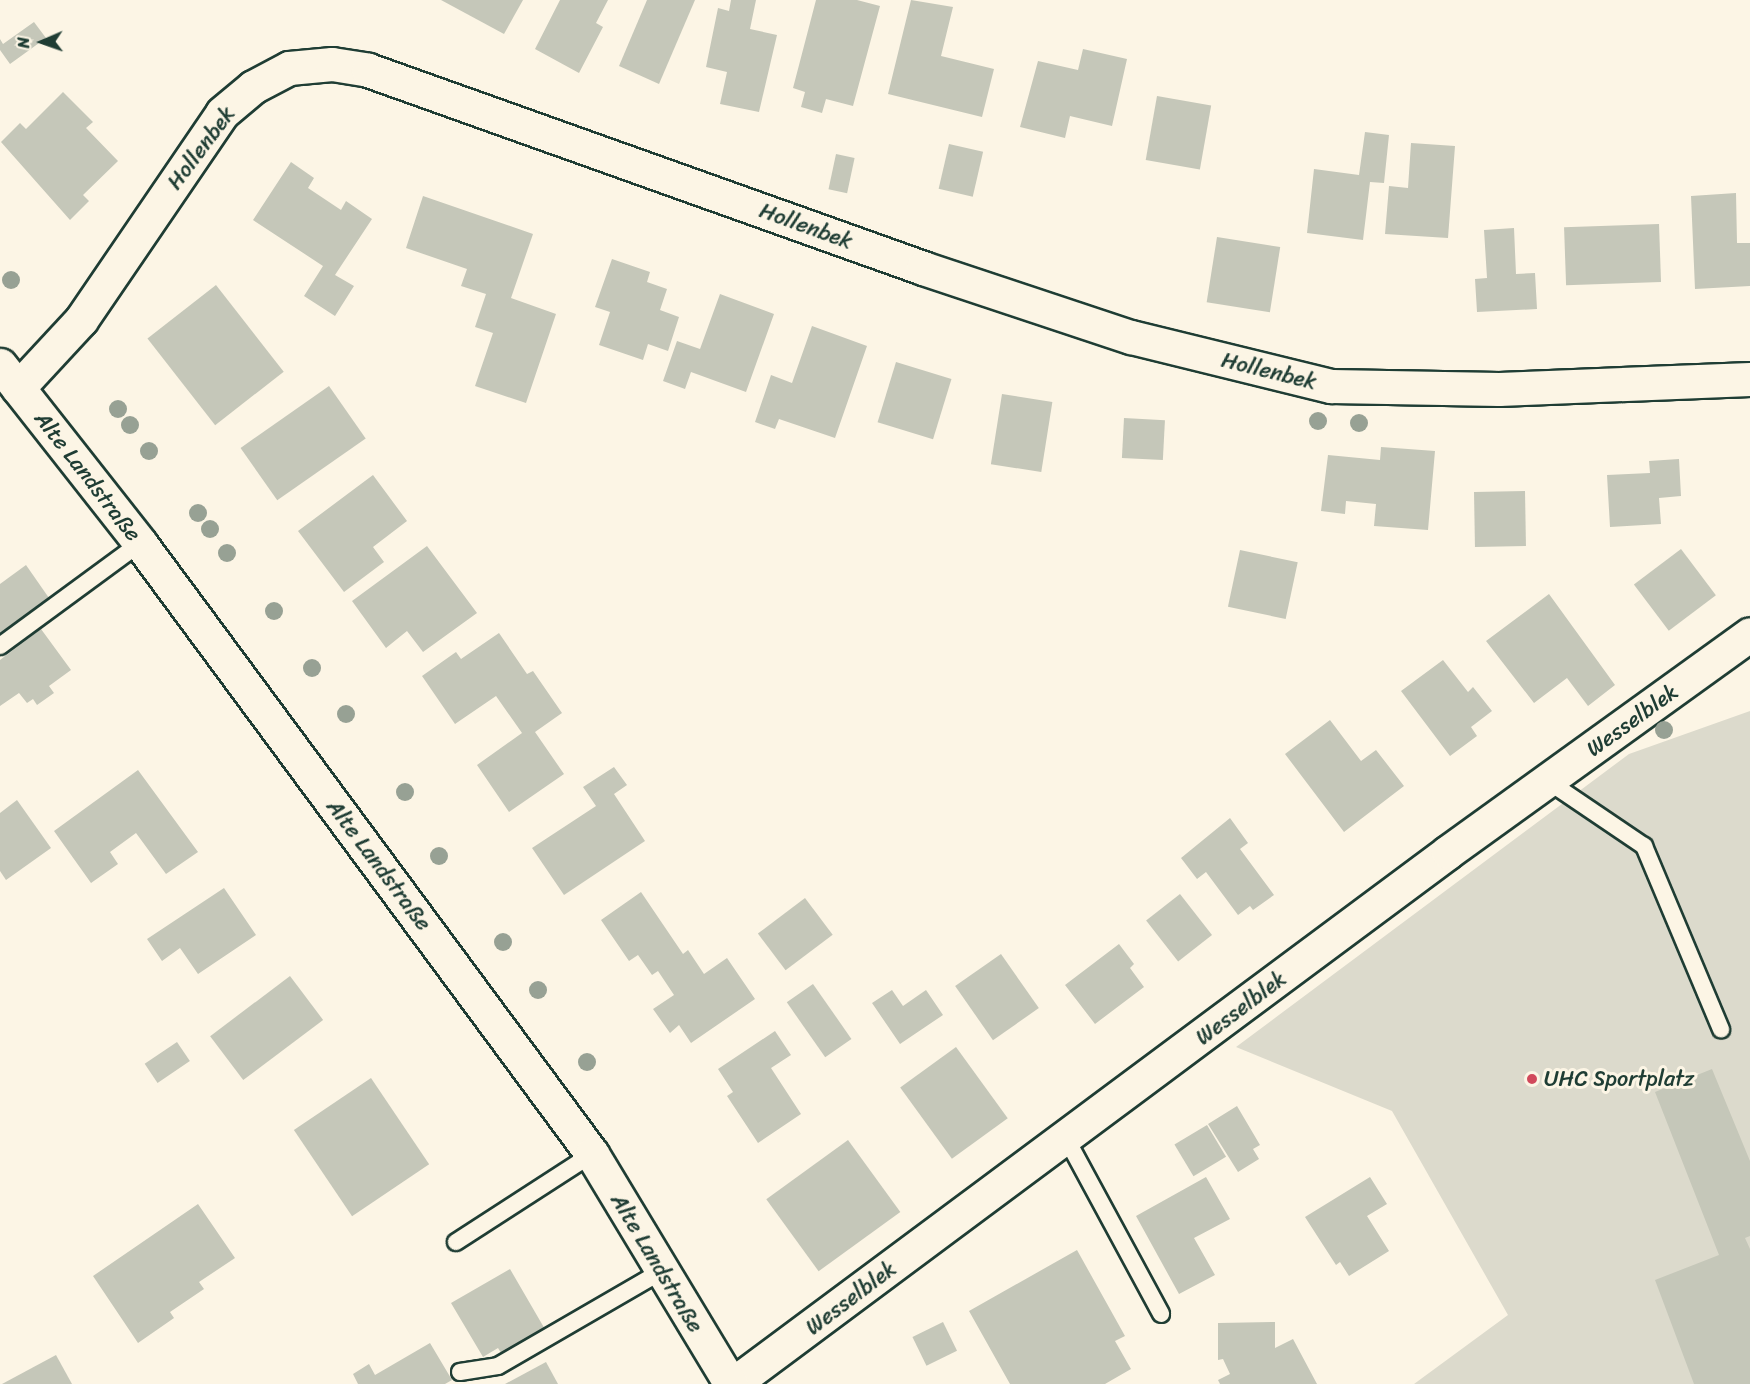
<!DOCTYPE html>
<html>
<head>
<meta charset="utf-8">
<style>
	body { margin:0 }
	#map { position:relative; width:1750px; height:1384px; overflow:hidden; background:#fcf5e5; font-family:Sriracha,sans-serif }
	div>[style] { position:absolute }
	.green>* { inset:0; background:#dcdacc }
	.building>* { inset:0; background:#c5c7b9; transform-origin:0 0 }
	.roads { filter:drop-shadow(2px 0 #1f3d34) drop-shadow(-2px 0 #1f3d34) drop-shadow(0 2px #1f3d34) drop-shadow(0 -2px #1f3d34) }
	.service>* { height:16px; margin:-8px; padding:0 8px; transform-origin:8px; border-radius:8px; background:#fcf5e5 }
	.minor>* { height:33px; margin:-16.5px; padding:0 16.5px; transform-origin:16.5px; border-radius:16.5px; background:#fcf5e5 }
	.secondary>* { height:33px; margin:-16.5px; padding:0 16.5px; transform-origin:16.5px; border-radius:16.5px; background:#fcf5e5 }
	.trees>* { width:18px; height:18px; margin:-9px; border-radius:50%; background:#97a194 }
	.dots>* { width:16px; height:16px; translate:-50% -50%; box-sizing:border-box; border:3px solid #fcf5e5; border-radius:50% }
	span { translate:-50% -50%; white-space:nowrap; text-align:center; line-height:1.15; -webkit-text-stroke:6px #fcf5e5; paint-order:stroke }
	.street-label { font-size:22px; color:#1f3d34 }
	.poi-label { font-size:22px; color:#1f3d34 }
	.left { translate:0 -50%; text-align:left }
	.north { position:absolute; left:12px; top:12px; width:60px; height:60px; -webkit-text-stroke:4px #fcf5e5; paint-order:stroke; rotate:268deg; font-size:16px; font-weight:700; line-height:24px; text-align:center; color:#1f3d34 }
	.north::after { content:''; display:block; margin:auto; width:21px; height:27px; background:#1f3d34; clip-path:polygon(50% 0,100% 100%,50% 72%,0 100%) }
</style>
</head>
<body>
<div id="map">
	<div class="green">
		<div style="clip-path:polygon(1750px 711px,1750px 1384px,1414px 1384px,1508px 1315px,1392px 1111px,1236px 1047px,1629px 754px)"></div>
	</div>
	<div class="building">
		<div style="clip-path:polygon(441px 0,523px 0,504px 34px)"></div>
		<div style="clip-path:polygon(560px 0,608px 0,596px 23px,603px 27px,579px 73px,535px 49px)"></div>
		<div style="clip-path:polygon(647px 0,695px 0,659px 84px,619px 66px)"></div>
		<div style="clip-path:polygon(731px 0,756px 0,750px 29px,777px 35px,759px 112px,720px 104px,727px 72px,706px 67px,718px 8px,729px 11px)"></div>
		<div style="clip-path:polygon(816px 0,857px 0,880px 6px,853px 106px,826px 99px,822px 113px,801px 107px,805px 92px,793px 88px)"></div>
		<div style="clip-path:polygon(911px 0,953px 7px,941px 56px,994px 69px,982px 117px,888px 94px)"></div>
		<div style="clip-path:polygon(34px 22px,46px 38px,10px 64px,0 50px,0 39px,3px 44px)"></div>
		<div style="clip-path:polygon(1083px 49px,1127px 59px,1112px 126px,1070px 116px,1065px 138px,1020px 127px,1038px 61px,1078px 70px)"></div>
		<div style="clip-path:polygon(63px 92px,93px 122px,86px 128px,118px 161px,83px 195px,89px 201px,70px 220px,1px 142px,20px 123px,26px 129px)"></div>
		<div style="left:1157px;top:96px;width:55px;height:65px;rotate:10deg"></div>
		<div style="clip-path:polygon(1365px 132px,1389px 135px,1384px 183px,1370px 182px,1363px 240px,1307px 233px,1314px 169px,1359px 175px)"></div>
		<div style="clip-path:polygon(1411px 143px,1455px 146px,1448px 238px,1385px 234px,1389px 186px,1408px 188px)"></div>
		<div style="left:949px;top:144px;width:35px;height:46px;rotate:13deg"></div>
		<div style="left:836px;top:154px;width:19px;height:36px;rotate:12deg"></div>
		<div style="clip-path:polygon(291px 162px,314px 178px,308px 188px,341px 210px,346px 201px,372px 219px,335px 275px,354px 286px,335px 316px,304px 296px,323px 266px,253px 220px)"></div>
		<div style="clip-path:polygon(1736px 193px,1737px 243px,1750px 243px,1750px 286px,1695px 289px,1691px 196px)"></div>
		<div style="clip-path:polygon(423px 196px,533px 234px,511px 298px,556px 314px,526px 403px,475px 386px,493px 333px,475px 327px,486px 294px,461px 286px,467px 269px,406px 248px)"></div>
		<div style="left:1659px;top:224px;width:58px;height:95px;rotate:88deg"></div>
		<div style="clip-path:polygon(1514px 228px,1516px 274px,1535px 273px,1537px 309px,1477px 312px,1475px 279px,1487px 278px,1484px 230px)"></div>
		<div style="left:1217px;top:237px;width:64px;height:66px;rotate:9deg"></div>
		<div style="clip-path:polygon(612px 259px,650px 272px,647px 282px,667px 289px,660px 310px,679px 317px,668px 351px,648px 344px,643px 360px,599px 345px,610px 312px,595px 307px)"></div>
		<div style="left:216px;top:285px;width:110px;height:87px;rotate:52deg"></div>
		<div style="clip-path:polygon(720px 294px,774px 314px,746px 392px,691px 372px,685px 389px,663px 381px,677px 341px,700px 349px)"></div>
		<div style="clip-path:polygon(812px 326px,867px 346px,835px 438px,779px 419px,775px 429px,755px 422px,771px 375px,792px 383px)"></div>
		<div style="left:896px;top:362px;width:58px;height:63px;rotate:17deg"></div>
		<div style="left:329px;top:386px;width:64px;height:108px;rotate:55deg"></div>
		<div style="left:1002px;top:394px;width:51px;height:71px;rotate:9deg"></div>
		<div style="left:1124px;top:418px;width:41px;height:40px;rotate:3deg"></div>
		<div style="clip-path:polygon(1381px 447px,1435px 451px,1428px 530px,1374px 526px,1376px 504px,1346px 501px,1345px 514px,1321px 511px,1328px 455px,1380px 460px)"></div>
		<div style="clip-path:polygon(1679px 459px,1681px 496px,1659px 498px,1661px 524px,1610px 527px,1607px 475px,1650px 473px,1649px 461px)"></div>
		<div style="clip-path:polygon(373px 475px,407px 521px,373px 547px,384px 562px,344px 592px,298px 531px)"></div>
		<div style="left:1525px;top:491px;width:55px;height:51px;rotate:89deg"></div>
		<div style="clip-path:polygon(427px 546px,477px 613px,423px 652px,407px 631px,386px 648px,352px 601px)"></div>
		<div style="left:1681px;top:549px;width:58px;height:59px;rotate:53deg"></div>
		<div style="left:1240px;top:550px;width:59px;height:58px;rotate:12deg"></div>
		<div style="clip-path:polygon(26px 565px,49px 598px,0 633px,0 584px)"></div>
		<div style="clip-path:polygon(1549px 594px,1615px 685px,1588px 706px,1567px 678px,1534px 703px,1486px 641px)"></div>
		<div style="clip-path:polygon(41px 629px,71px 670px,49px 686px,54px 693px,37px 705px,33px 699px,27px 703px,19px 693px,0 706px,0 660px)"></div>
		<div style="clip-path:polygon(499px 633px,527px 674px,533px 671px,562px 713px,535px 732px,564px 774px,509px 812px,477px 765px,522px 733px,496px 696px,455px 724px,422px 676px,456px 652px,461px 659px)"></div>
		<div style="clip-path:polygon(1443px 660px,1468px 692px,1473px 687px,1492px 711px,1471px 727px,1477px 736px,1450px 756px,1401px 691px)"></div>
		<div style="clip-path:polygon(1330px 720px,1361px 761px,1376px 750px,1404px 786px,1344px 832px,1285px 754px)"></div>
		<div style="clip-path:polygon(614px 767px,627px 785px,614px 794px,645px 841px,564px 895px,532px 848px,596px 806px,583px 787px)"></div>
		<div style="clip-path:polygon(138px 770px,198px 852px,166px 874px,136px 833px,110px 852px,118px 864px,91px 883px,54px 831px)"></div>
		<div style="clip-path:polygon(17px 800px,51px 848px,6px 880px,0 871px,0 813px)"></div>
		<div style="clip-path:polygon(1230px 818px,1248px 843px,1240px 849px,1274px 895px,1253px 910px,1250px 906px,1238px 915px,1206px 872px,1197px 879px,1181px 858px)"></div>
		<div style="clip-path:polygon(224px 888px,256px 935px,198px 974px,180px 948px,162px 961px,147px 939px)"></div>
		<div style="clip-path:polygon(641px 892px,683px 954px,688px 950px,704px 974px,727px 958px,755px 999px,691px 1043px,679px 1025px,670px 1033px,653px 1009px,674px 995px,658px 971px,652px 975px,638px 955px,629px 961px,601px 920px)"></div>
		<div style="left:1180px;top:894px;width:52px;height:43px;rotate:52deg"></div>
		<div style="left:805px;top:898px;width:46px;height:59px;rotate:53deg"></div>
		<div style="clip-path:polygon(1119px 944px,1134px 964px,1130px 968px,1144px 987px,1095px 1024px,1065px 985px)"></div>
		<div style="left:1001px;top:954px;width:66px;height:56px;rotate:55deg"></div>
		<div style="left:290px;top:976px;width:55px;height:100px;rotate:53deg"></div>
		<div style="left:813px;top:984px;width:67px;height:32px;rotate:55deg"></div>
		<div style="clip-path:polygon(892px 990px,903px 1006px,926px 990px,943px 1015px,900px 1044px,872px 1003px)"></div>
		<div style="clip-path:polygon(775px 1031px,791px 1055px,771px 1068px,801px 1114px,758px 1143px,727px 1096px,733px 1092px,718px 1069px)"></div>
		<div style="left:177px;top:1042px;width:23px;height:39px;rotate:56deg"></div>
		<div style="left:956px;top:1047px;width:88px;height:69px;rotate:54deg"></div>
		<div style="clip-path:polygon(1712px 1069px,1750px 1161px,1750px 1236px,1745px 1238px,1750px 1249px,1750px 1384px,1694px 1384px,1655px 1280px,1719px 1255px,1655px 1092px)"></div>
		<div style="left:371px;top:1078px;width:104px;height:93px;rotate:56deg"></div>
		<div style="clip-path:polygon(1237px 1106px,1260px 1145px,1253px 1149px,1259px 1159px,1238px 1172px,1208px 1124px)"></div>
		<div style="left:1207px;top:1125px;width:37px;height:38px;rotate:59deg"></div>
		<div style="left:848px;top:1140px;width:89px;height:101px;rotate:54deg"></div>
		<div style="clip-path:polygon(1206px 1177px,1230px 1219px,1194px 1238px,1215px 1275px,1179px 1294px,1136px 1216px)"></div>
		<div style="clip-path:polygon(1370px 1177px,1387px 1204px,1367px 1216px,1389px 1251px,1349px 1276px,1340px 1262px,1336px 1265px,1305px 1217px)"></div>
		<div style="clip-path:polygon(198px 1204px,235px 1258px,199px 1282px,204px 1289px,170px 1312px,174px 1318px,138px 1343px,93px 1276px)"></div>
		<div style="clip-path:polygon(1077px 1250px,1125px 1336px,1115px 1341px,1131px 1369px,1105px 1384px,1010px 1384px,969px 1311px)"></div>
		<div style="clip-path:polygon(510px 1269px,546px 1331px,503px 1356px,498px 1348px,483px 1357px,451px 1303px)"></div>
		<div style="left:943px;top:1322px;width:32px;height:34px;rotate:64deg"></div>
		<div style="clip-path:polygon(1275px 1322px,1275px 1348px,1293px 1339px,1317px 1384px,1220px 1384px,1218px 1380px,1230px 1374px,1223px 1359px,1218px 1360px,1218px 1323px)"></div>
		<div style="clip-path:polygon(430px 1343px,452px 1380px,445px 1384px,358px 1384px,353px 1374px,369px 1364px,375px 1375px)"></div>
		<div style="clip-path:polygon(56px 1355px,72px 1384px,2px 1384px)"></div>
		<div style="clip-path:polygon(546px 1362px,558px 1384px,505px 1384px)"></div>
	</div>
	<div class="roads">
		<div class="service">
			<div style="left:0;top:646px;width:174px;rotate:-36.3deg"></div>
			<div style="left:1548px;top:781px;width:116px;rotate:34.1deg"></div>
			<div style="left:1644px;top:846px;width:199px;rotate:67.2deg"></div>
			<div style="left:1066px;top:1138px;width:200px;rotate:61.6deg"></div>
			<div style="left:456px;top:1242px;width:162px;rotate:-32.9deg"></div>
			<div style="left:460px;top:1372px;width:38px;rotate:-9deg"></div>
			<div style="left:498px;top:1366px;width:190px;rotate:-30.1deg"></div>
		</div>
		<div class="minor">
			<div style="left:18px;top:388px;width:93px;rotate:-47.2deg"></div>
			<div style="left:81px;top:320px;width:250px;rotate:-55.7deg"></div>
			<div style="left:222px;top:113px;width:40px;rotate:-40deg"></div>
			<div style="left:253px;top:87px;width:41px;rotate:-27.8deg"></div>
			<div style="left:289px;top:68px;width:43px;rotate:-5.3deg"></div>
			<div style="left:332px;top:64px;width:36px;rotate:9deg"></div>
			<div style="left:368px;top:70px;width:589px;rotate:19.63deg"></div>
			<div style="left:923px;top:268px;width:219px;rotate:18.4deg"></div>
			<div style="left:1131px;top:337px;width:206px;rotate:13.8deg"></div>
			<div style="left:1331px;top:386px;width:168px;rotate:1deg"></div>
			<div style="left:1499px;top:389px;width:251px;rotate:-2.3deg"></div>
			<div style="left:733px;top:1384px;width:891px;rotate:-36.65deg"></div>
			<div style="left:1448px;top:852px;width:372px;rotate:-35.8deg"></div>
		</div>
		<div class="secondary">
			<div style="left:0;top:365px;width:226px;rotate:51.8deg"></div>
			<div style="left:140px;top:543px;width:760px;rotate:53.51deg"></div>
			<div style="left:592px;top:1154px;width:269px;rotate:58.9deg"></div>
		</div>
	</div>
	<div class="trees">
		<div style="left:11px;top:280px"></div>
		<div style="left:118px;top:409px"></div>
		<div style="left:1318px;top:421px"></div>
		<div style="left:1359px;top:423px"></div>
		<div style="left:130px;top:425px"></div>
		<div style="left:149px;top:451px"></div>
		<div style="left:198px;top:513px"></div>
		<div style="left:210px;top:529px"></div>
		<div style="left:227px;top:553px"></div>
		<div style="left:274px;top:611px"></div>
		<div style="left:312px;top:668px"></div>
		<div style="left:346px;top:714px"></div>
		<div style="left:1664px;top:730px"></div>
		<div style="left:405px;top:792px"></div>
		<div style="left:439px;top:856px"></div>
		<div style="left:503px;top:942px"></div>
		<div style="left:538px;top:990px"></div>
		<div style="left:587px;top:1062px"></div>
	</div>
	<div class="dots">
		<div style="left:1532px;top:1079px;background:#d1495b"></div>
	</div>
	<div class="street-label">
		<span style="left:201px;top:148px;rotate:-53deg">Hollenbek</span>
		<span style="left:806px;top:226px;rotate:20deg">Hollenbek</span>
		<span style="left:1269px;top:371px;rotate:14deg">Hollenbek</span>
		<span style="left:88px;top:476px;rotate:52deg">Alte Landstraße</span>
		<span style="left:1632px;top:720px;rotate:-36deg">Wesselblek</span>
		<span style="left:379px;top:865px;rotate:53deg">Alte Landstraße</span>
		<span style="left:1241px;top:1008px;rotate:-37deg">Wesselblek</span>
		<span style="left:657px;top:1263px;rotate:59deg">Alte Landstraße</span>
		<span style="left:851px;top:1298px;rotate:-37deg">Wesselblek</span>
	</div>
	<div class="poi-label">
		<span class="left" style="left:1544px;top:1079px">UHC Sportplatz</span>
	</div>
	<div class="north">N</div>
</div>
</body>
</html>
